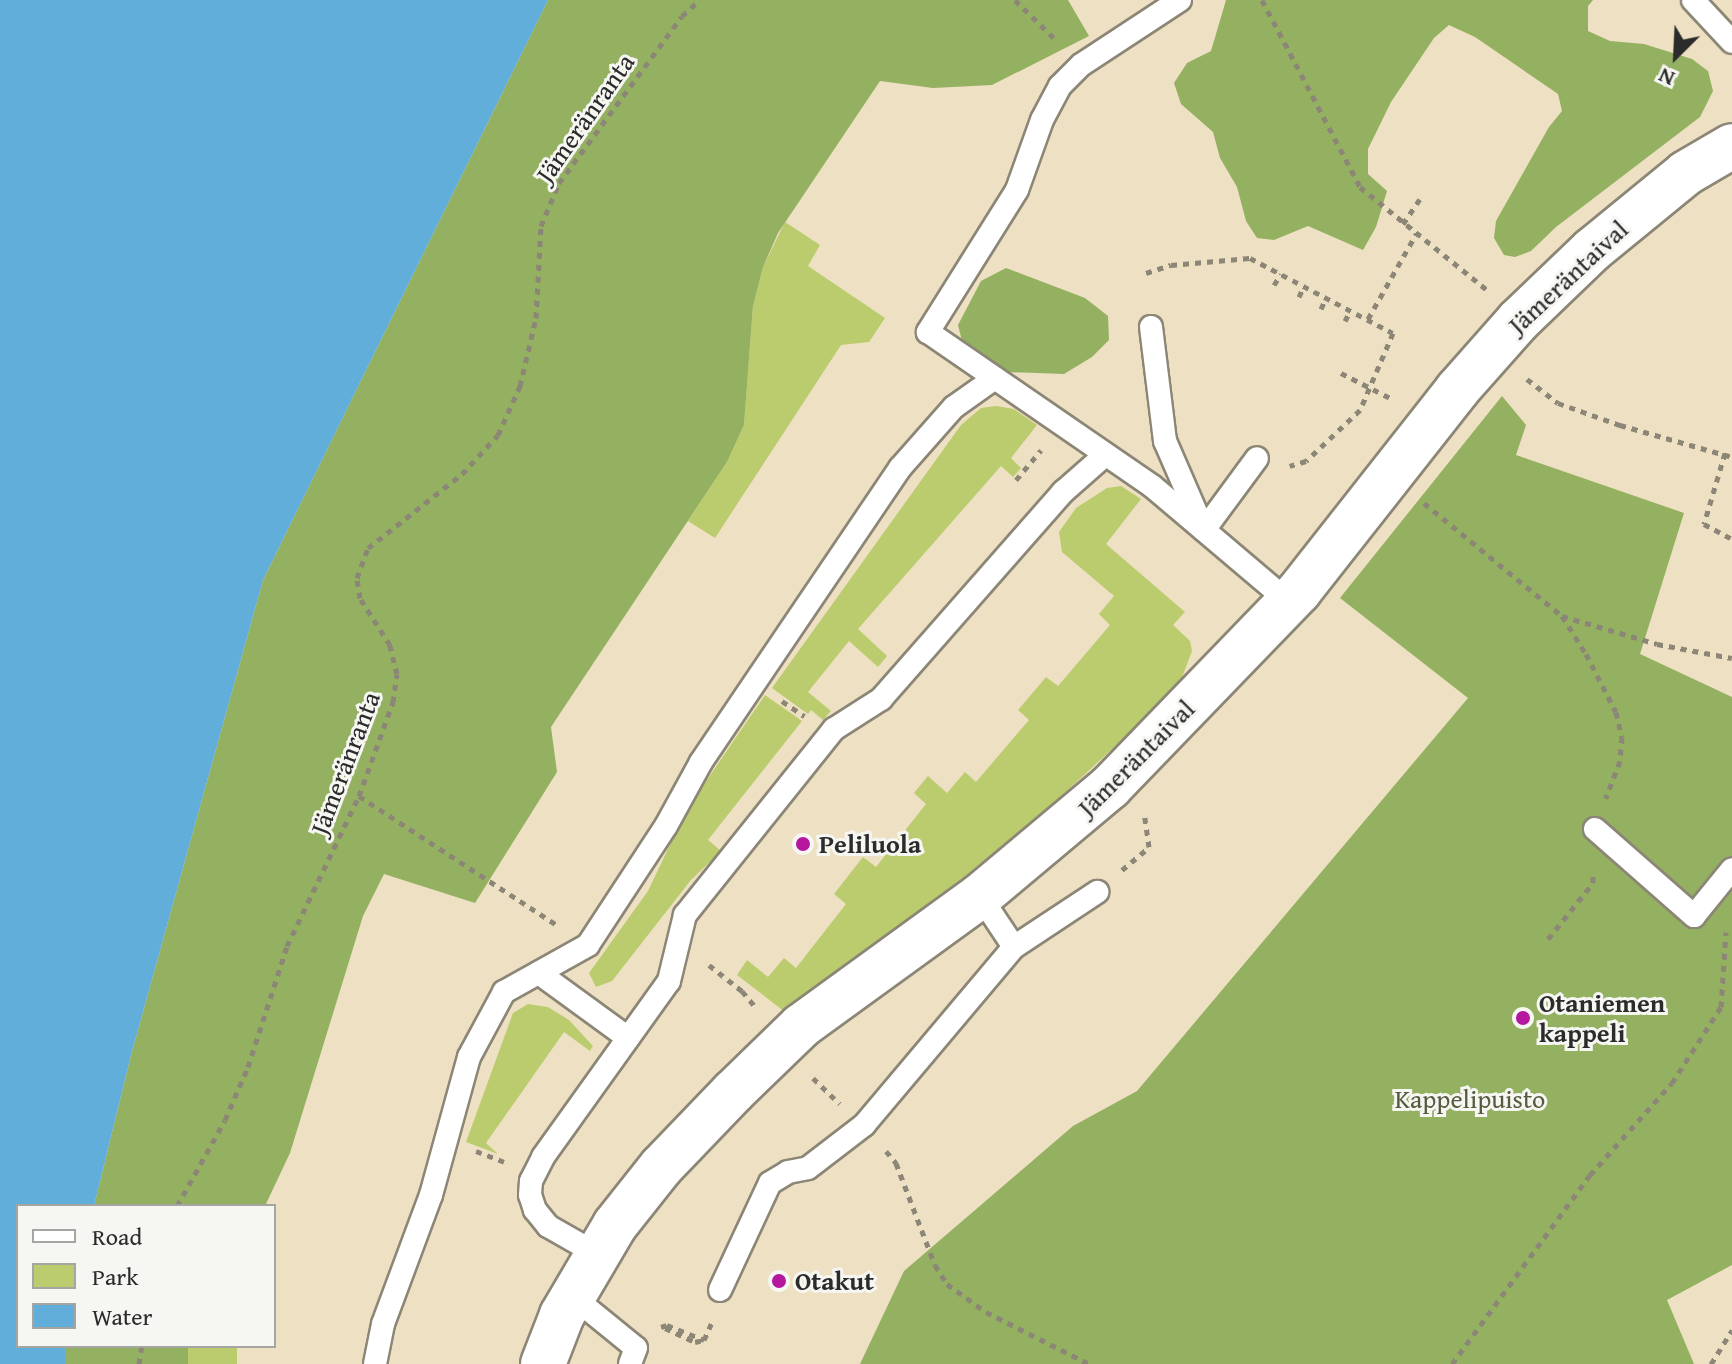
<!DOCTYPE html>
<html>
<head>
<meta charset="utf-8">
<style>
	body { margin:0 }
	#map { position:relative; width:1732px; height:1364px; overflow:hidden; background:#eee0c2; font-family:"Gentium Book Plus",serif }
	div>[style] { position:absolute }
	.green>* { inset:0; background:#bbcc6e; transform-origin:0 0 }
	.forest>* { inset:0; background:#94b061; transform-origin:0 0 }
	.water>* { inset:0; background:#61aeda }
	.path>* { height:5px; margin-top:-2.5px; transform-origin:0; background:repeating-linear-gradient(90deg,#8c8676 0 6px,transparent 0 12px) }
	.roads { filter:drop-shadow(2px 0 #8c8676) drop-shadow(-2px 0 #8c8676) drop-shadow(0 2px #8c8676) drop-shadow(0 -2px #8c8676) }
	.service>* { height:22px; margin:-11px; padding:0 11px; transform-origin:11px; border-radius:11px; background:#fff }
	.minor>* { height:44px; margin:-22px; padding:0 22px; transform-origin:22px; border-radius:22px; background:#fff }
	.dots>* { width:22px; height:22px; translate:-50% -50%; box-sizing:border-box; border:4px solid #f6f6f2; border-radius:50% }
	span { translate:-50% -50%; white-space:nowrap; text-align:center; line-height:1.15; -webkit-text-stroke:6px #f6f6f2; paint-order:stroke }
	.street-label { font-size:26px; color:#2b2b2b }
	.poi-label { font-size:26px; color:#2b2b2b; font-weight:700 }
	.left { translate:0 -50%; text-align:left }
	.park-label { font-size:26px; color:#565b3f }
	.legend { position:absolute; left:16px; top:1204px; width:260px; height:144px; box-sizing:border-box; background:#f6f6f2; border:2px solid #a5a5a2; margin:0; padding:10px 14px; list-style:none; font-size:24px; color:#2b2b2b }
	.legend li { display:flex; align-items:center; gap:16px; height:40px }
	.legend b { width:40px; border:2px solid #a5a5a2 }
	.north { position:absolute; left:1636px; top:16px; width:80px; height:80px; -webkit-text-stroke:6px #f6f6f2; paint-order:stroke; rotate:204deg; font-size:22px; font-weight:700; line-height:32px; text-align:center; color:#2b2b2b }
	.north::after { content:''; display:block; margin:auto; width:28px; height:36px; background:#2b2b2b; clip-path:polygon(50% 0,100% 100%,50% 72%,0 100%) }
</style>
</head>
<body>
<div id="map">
	<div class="green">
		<div style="clip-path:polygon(785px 222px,820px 245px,808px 266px,885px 318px,869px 342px,841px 345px,715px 538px,688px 521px,727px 462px,744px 425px,753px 306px,763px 267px)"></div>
		<div style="clip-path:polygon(996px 406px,1014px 409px,1037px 425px,1011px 458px,1021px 468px,1013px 477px,1001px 466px,858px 629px,887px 656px,878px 667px,849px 641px,808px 692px,831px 711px,823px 720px,811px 710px,808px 714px,772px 688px,961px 425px,981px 408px)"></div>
		<div style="clip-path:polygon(1121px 486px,1141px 499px,1106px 544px,1185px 612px,1173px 625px,1190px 641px,1192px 651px,1178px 688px,1017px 837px,785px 1012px,737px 975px,747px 960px,768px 977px,784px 958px,796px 968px,846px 904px,834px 894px,863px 857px,876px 867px,926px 804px,914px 793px,928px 776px,947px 793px,965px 772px,976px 782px,1029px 720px,1018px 710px,1046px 677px,1058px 686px,1110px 625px,1099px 614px,1114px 596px,1062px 552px,1059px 532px,1076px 508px,1107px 488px)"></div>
		<div style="clip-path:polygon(765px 695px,802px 721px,708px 840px,721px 851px,691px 880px,612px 981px,596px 987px,589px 973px,648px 891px,687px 809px)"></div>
		<div style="clip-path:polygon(528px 1004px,548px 1007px,569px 1020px,593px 1046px,590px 1051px,564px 1032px,486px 1143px,498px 1154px,466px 1142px,513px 1013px)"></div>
		<div style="left:188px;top:1346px;width:49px;height:18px"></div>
	</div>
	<div class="forest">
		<div style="clip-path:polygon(548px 0,1068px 0,1089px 36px,992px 85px,933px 88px,880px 81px,778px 233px,763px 267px,753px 306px,744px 425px,727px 462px,551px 727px,557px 772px,475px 903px,384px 874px,363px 916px,290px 1153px,265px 1206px,94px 1206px,131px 1055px,263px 580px)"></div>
		<div style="clip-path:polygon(1226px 0,1593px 0,1588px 6px,1588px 31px,1610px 41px,1644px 44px,1692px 59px,1708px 71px,1713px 91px,1700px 117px,1556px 227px,1531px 251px,1515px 257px,1504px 255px,1494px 238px,1496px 221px,1549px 127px,1562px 111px,1558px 94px,1475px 37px,1449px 25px,1434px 38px,1391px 102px,1368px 149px,1368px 174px,1387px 191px,1376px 227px,1363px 250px,1308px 226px,1274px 240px,1257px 238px,1246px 221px,1237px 187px,1220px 158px,1213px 132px,1181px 104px,1174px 83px,1187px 63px,1211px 51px)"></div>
		<div style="clip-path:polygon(1006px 268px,1085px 298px,1108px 316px,1109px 340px,1092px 357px,1064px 374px,1006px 372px,985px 360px,962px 341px,958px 325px,981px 281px)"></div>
		<div style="clip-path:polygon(1502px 396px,1526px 425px,1516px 455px,1684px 513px,1640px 654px,1732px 697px,1732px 1265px,1667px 1300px,1694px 1364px,860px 1364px,904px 1271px,1073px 1126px,1137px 1091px,1468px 698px,1340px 598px)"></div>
		<div style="left:65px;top:1346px;width:123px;height:18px"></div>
	</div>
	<div class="water">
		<div style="clip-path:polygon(0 0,548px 0,263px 580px,131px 1055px,94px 1206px,18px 1206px,18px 1346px,65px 1346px,65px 1364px,0 1364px)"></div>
	</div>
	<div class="path">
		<div style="left:1015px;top:0;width:59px;rotate:44.3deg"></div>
		<div style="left:1262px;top:0;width:211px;rotate:62.3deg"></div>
		<div style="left:1360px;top:187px;width:164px;rotate:39deg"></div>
		<div style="left:1403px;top:224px;width:30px;rotate:-56deg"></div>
		<div style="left:1146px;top:273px;width:26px;rotate:-18deg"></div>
		<div style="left:1171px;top:265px;width:79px;rotate:-5.1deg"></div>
		<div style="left:1250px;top:258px;width:161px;rotate:27.7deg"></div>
		<div style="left:1393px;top:333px;width:84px;rotate:113.2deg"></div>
		<div style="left:1360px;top:410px;width:74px;rotate:136.6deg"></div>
		<div style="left:1306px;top:461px;width:17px;rotate:163deg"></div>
		<div style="left:1274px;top:285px;width:13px;rotate:-58deg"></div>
		<div style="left:1299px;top:297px;width:12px;rotate:-66deg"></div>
		<div style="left:1321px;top:309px;width:12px;rotate:-66deg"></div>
		<div style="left:1368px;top:319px;width:98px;rotate:-60.5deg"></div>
		<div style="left:1345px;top:321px;width:11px;rotate:-63deg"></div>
		<div style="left:1341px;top:373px;width:59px;rotate:27deg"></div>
		<div style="left:1527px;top:379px;width:39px;rotate:38deg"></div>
		<div style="left:1558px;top:403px;width:66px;rotate:19.5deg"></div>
		<div style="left:1620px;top:425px;width:116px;rotate:15.9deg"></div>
		<div style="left:1725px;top:453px;width:74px;rotate:106.5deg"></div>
		<div style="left:1704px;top:524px;width:30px;rotate:28deg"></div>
		<div style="left:1016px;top:480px;width:39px;rotate:-50deg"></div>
		<div style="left:1424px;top:503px;width:178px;rotate:39.3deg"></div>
		<div style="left:1562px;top:616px;width:45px;rotate:57.7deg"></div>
		<div style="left:1586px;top:654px;width:65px;rotate:62.7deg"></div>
		<div style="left:1616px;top:712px;width:26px;rotate:77deg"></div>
		<div style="left:1622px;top:737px;width:24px;rotate:95deg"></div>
		<div style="left:1620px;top:761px;width:40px;rotate:111deg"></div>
		<div style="left:1562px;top:616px;width:99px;rotate:16.4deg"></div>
		<div style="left:1657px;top:644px;width:76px;rotate:10.6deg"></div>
		<div style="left:782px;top:701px;width:27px;rotate:34deg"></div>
		<div style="left:359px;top:796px;width:236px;rotate:33.1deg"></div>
		<div style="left:1122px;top:870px;width:35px;rotate:-40deg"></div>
		<div style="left:1149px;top:847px;width:34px;rotate:-98deg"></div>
		<div style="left:1548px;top:939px;width:72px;rotate:-51.2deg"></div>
		<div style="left:1593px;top:883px;width:9px;rotate:-90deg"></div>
		<div style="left:709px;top:965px;width:42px;rotate:38.2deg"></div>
		<div style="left:742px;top:991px;width:23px;rotate:50deg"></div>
		<div style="left:813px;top:1078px;width:37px;rotate:44deg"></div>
		<div style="left:476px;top:1151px;width:30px;rotate:21deg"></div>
		<div style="left:886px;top:1151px;width:16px;rotate:50deg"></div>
		<div style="left:896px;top:1163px;width:109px;rotate:69.1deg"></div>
		<div style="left:935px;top:1265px;width:22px;rotate:58deg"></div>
		<div style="left:947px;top:1284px;width:48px;rotate:35.7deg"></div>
		<div style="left:986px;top:1312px;width:115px;rotate:26.8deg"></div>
		<div style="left:177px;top:1206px;width:98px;rotate:-60.8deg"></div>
		<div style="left:225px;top:1120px;width:58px;rotate:-66.5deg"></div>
		<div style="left:248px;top:1067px;width:127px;rotate:-72.1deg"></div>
		<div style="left:287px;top:946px;width:166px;rotate:-64.4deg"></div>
		<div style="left:359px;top:796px;width:100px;rotate:-70.1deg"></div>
		<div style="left:393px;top:702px;width:28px;rotate:-82deg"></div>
		<div style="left:397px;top:674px;width:30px;rotate:-104deg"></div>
		<div style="left:390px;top:645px;width:56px;rotate:-122.6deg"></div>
		<div style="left:360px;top:598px;width:20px;rotate:-99deg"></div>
		<div style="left:357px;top:578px;width:32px;rotate:-70deg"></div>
		<div style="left:368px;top:548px;width:120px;rotate:-38.2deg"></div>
		<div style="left:462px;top:474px;width:53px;rotate:-47.3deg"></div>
		<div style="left:498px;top:435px;width:54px;rotate:-65.8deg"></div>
		<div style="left:520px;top:386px;width:70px;rotate:-76.8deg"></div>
		<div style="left:536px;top:318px;width:92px;rotate:-86.9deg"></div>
		<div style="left:541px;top:226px;width:47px;rotate:-67.3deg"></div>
		<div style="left:559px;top:183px;width:207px;rotate:-53.6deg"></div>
		<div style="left:682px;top:16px;width:24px;rotate:-42deg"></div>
		<div style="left:661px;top:1327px;width:6px;rotate:-18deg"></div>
		<div style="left:667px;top:1325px;width:40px;rotate:22deg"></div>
		<div style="left:704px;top:1340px;width:20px;rotate:-66deg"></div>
		<div style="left:665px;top:1328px;width:33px;rotate:25deg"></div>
		<div style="left:695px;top:1342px;width:8px;rotate:-14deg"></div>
		<div style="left:139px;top:1364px;width:18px;rotate:-81deg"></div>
		<div style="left:1452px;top:1364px;width:234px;rotate:-53.9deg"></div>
		<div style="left:1590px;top:1175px;width:123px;rotate:-48.3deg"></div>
		<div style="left:1672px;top:1083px;width:90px;rotate:-57.2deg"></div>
		<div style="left:1721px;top:1007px;width:75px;rotate:-86.2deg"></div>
		<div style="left:1711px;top:1364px;width:40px;rotate:-58deg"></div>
	</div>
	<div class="roads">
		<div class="service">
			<div style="left:1180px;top:0;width:118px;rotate:146.7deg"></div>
			<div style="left:1081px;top:65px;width:30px;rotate:135deg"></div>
			<div style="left:1060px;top:86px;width:38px;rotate:118deg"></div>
			<div style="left:1042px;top:120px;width:74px;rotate:109.7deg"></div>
			<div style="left:1017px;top:190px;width:168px;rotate:122.1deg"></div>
			<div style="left:928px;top:332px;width:272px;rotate:34.5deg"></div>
			<div style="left:1152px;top:486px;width:180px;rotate:40.3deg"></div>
			<div style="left:1693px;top:0;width:57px;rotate:47.1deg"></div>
			<div style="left:1151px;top:327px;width:115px;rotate:83deg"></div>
			<div style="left:1165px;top:441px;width:93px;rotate:66.5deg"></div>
			<div style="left:1204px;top:530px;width:89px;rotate:-53.6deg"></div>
			<div style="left:1595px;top:829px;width:132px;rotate:41.3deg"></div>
			<div style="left:1694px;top:916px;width:60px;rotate:-51deg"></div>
			<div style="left:980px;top:896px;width:61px;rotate:56.3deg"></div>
			<div style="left:1014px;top:947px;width:100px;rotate:-33.5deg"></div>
			<div style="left:539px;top:973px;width:110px;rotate:36.1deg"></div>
			<div style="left:597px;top:1254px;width:56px;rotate:-150.3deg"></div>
			<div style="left:548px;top:1226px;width:21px;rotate:-129deg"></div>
			<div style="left:535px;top:1210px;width:16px;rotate:-108deg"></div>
			<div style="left:530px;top:1195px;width:14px;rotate:-86deg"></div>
			<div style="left:531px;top:1181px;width:27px;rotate:-63deg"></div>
			<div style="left:543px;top:1157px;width:216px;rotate:-54.4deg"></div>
			<div style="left:669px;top:981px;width:68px;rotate:-76.4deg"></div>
			<div style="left:685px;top:915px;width:238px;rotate:-51.3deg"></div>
			<div style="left:834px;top:729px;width:56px;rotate:-32.6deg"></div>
			<div style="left:881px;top:699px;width:276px;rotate:-48.7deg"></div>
			<div style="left:1063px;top:492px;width:56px;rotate:-41.4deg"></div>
			<div style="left:720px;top:1290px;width:118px;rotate:-65deg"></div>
			<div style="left:770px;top:1183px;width:21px;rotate:-31deg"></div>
			<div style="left:788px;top:1172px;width:20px;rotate:-11deg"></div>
			<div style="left:808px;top:1168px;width:71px;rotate:-37.5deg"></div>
			<div style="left:864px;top:1125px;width:233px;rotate:-49.9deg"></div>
			<div style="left:572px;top:1296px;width:82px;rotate:39.1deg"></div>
			<div style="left:636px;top:1348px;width:17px;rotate:111deg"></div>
			<div style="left:375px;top:1364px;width:41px;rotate:-78.7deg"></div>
			<div style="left:383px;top:1324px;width:138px;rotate:-69.6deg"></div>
			<div style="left:431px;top:1195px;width:143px;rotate:-74.6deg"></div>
			<div style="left:469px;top:1057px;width:74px;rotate:-61.7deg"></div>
			<div style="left:504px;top:992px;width:96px;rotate:-29.2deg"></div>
			<div style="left:588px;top:945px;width:142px;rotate:-56.8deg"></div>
			<div style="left:666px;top:826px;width:73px;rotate:-61.3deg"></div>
			<div style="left:701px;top:762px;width:355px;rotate:-55.9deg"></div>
			<div style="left:900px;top:468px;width:81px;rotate:-48.5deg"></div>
			<div style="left:954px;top:407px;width:50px;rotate:-35.3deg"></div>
		</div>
		<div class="minor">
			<div style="left:543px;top:1364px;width:53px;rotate:-68.8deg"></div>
			<div style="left:562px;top:1315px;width:104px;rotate:-59.5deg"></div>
			<div style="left:615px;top:1225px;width:74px;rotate:-51.6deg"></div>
			<div style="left:661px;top:1167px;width:104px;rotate:-46.2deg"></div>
			<div style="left:733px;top:1092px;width:95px;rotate:-44.1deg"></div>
			<div style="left:801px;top:1026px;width:221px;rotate:-36deg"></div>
			<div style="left:980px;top:896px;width:170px;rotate:-40deg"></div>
			<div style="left:1110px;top:787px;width:272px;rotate:-46deg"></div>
			<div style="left:1299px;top:591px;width:256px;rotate:-51.8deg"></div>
			<div style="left:1457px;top:390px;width:92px;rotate:-48.5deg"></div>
			<div style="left:1518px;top:321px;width:103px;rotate:-43.8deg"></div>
			<div style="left:1592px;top:250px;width:122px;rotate:-39.3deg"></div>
			<div style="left:1686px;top:173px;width:53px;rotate:-30.4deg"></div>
		</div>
	</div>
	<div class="dots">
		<div style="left:803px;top:844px;background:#b5179e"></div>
		<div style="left:1523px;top:1018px;background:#b5179e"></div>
		<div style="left:779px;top:1281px;background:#b5179e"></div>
	</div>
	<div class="street-label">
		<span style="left:585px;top:118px;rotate:-55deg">Jämeränranta</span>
		<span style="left:1568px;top:277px;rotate:-43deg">Jämeräntaival</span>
		<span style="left:1136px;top:758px;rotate:-45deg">Jämeräntaival</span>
		<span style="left:345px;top:763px;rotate:-69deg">Jämeränranta</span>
	</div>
	<div class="poi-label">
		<span class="left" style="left:819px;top:844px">Peliluola</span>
		<span class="left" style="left:1539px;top:1018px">Otaniemen<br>kappeli</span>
		<span class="left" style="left:795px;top:1281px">Otakut</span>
	</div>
	<div class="park-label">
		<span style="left:1470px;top:1099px">Kappelipuisto</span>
	</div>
	<ul class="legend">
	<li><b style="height:10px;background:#fff"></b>Road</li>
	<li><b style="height:22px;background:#bbcc6e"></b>Park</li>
	<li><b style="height:22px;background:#61aeda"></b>Water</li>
	</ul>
	<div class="north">N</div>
</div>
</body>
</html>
